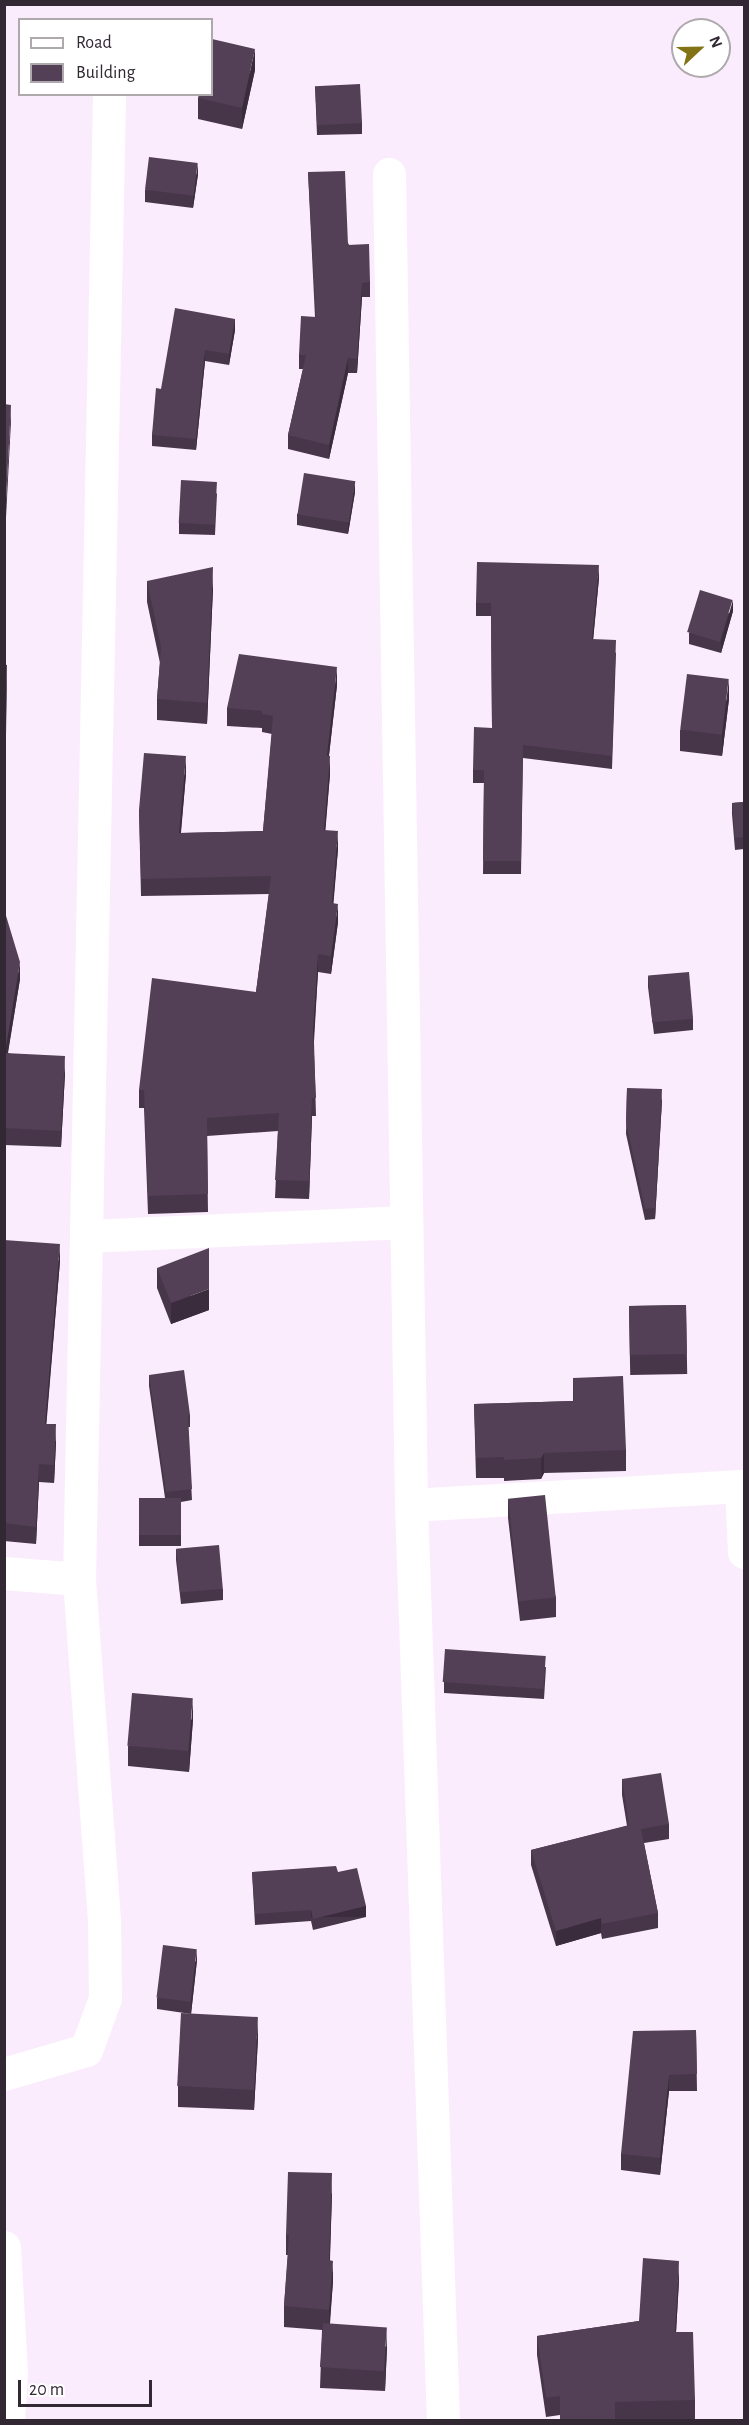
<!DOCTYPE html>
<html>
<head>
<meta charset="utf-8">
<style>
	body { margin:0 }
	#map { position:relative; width:749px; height:2425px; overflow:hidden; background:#fbecfd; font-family:"Alegreya Sans",sans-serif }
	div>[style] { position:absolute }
	.minor>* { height:33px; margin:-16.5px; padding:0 16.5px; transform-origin:16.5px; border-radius:16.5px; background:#fff }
	.wall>* { inset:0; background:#47364a; transform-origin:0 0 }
	.shaded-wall>* { inset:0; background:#3a2c3c; transform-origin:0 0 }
	.building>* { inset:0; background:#533f56; transform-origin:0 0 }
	span { translate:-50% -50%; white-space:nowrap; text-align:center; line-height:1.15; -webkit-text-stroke:6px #fff; paint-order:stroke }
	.frame { position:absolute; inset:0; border:6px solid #312833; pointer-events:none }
	.legend { position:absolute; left:18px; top:18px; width:195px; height:78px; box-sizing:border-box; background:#fff; border:2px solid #ada9ad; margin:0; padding:8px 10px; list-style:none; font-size:18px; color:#312833 }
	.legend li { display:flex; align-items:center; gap:12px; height:30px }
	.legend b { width:30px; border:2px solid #ada9ad }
	.north { position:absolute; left:671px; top:18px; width:60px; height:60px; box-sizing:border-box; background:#fff; border:2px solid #ada9ad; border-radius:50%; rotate:68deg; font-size:16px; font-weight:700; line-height:24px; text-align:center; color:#312833 }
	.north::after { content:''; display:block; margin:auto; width:21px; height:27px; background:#827415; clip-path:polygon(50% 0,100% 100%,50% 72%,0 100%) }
	.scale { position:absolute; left:18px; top:2380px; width:134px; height:27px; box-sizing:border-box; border:3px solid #312833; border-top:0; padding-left:8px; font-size:18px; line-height:21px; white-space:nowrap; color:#312833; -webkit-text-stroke:4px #fff; paint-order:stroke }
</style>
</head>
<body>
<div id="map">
	<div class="minor">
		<div style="left:389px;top:174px;width:1331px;rotate:89.05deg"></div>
		<div style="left:411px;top:1505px;width:916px;rotate:88deg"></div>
		<div style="left:86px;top:1236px;width:320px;rotate:-2.5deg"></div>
		<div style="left:741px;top:1486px;width:66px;rotate:87.4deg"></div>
		<div style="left:411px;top:1505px;width:334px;rotate:-3.3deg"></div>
		<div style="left:4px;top:1573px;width:75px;rotate:4.6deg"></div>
		<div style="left:4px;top:2074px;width:85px;rotate:-16.3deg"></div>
		<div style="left:86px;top:2050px;width:55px;rotate:-69.9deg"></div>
		<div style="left:105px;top:1998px;width:78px;rotate:-90.7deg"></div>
		<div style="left:104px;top:1920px;width:342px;rotate:-94.2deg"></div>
		<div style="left:79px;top:1579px;width:1485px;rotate:-88.84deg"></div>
		<div style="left:4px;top:2247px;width:125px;rotate:86.8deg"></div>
		<div style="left:11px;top:2372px;width:48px;rotate:93.6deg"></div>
	</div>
	<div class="wall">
		<div style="clip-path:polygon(255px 70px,242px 129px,198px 119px,198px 98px)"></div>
		<div style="clip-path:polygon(315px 86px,362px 123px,362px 134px,317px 135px)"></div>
		<div style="clip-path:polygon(308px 172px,370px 282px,370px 297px,362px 297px,357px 373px,348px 373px,329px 459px,288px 449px,288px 435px,303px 369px,299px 369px,299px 355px,315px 317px)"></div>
		<div style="clip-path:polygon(198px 174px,193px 208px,145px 202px,145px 190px)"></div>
		<div style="clip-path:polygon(235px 319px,235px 330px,229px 365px,205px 361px,196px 450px,152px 446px,152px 435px,161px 389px)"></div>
		<div style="clip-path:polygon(355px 492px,348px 534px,297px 525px,297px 514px)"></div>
		<div style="clip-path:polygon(217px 493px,215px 535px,179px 534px,179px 523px)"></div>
		<div style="clip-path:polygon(599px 578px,593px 639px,616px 653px,612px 769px,523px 758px,521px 874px,483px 874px,484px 783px,473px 783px,473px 770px,492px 728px,491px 616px,476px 616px,476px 603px)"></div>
		<div style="clip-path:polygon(147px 581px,213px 588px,207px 724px,157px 720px,157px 699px,160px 663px,147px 602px)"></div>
		<div style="clip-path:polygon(733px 611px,721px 653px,689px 644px,689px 633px)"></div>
		<div style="clip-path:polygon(337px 685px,329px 755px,330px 774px,325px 830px,338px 849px,333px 903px,338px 922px,331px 974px,318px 972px,314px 1042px,316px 1116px,312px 1116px,309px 1199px,275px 1198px,278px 1131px,207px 1136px,208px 1212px,148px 1214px,144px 1108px,139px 1108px,139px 1090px,256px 992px,269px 894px,141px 896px,139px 810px,186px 774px,181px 833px,263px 831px,272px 734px,262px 732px,262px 728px,227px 726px,227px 708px)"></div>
		<div style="clip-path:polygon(729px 699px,722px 756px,680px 751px,680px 730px)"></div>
		<div style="clip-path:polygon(744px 802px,744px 849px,735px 850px,732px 814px,732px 803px)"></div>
		<div style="clip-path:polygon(4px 909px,20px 979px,8px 1053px,65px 1073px,61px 1147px,4px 1145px)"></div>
		<div style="clip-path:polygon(648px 976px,693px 1019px,693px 1030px,654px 1034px,648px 987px)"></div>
		<div style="clip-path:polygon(627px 1088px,662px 1100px,655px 1219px,645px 1220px,626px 1134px)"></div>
		<div style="clip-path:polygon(4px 1240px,60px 1261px,46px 1424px,56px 1442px,54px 1483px,39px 1482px,36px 1544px,4px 1541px)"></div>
		<div style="clip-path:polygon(157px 1268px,209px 1310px,171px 1324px,157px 1288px)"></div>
		<div style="left:686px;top:1305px;width:69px;height:57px;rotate:89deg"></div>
		<div style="clip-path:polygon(149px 1375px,190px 1415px,190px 1427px,188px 1427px,192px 1500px,181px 1502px,181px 1546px,139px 1546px,139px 1498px,165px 1498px,149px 1386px)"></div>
		<div style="clip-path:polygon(573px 1378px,626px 1450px,626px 1471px,544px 1473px,541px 1479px,504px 1481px,504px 1478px,476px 1478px,474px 1404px,573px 1401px)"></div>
		<div style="clip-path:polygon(508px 1498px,556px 1597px,556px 1617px,520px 1621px,508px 1518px)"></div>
		<div style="clip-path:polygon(176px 1549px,223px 1589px,223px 1600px,181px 1604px,176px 1560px)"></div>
		<div style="clip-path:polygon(546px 1667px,544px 1699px,444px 1693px,444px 1682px)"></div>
		<div style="clip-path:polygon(193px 1719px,189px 1772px,128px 1766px,128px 1746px)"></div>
		<div style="clip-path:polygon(622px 1779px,669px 1824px,669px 1839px,644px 1843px,658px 1913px,658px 1928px,602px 1939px,601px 1933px,556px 1946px,531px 1865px,531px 1850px,627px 1826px,622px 1795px)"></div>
		<div style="clip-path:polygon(252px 1872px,338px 1872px,366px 1917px,313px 1930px,311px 1921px,255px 1925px)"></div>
		<div style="clip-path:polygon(197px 1960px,191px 2014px,157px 2009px,157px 1998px)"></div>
		<div style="clip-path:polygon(696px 2030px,697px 2091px,669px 2091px,660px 2175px,621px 2170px,621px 2154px)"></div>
		<div style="clip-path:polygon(258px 2038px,254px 2110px,178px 2107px,178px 2086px)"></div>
		<div style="clip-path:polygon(332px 2193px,330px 2260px,333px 2281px,330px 2324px,387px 2347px,385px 2391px,320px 2388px,322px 2330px,284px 2327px,284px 2306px,288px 2255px,286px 2255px,286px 2235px)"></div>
		<div style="clip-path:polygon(679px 2280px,676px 2332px,695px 2400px,695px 2419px,629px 2421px,560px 2421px,560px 2415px,546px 2417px,537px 2355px,537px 2336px,639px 2321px)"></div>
	</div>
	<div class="shaded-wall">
		<div style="clip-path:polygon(255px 49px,255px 70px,242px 129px,242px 108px)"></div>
		<div style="clip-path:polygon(198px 163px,198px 174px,193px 208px,193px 197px)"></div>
		<div style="clip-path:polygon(362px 283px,362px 297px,357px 373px,357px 359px)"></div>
		<div style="clip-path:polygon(235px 319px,235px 330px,229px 365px,229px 354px)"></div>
		<div style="clip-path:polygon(205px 350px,205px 361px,196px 450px,196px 439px)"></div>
		<div style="clip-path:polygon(348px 358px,348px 373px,329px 459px,329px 445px)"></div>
		<div style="clip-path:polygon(11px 405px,11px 421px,4px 556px,4px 539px)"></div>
		<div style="clip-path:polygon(355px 481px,355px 492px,348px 534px,348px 523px)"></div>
		<div style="clip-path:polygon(599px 565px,599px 578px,592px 652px,592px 639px)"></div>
		<div style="clip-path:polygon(213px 567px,213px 588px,207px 724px,207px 703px)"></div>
		<div style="clip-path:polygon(733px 600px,733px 611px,721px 653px,721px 642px)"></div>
		<div style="clip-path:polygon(7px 665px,6px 736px,4px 747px,4px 731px)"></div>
		<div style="clip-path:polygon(337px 667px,337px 685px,327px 773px,327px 755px)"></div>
		<div style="clip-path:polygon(729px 679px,729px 699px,722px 756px,722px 735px)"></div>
		<div style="clip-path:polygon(186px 756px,186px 774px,179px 851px,179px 833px)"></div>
		<div style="clip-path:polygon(330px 756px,330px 774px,324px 848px,324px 830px)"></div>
		<div style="clip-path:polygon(5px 809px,5px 825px,4px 833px,4px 817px)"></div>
		<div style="clip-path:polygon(338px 831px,338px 849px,332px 921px,332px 903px)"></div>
		<div style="clip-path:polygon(338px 904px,338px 922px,331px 974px,331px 956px)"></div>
		<div style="clip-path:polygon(318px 954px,318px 972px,313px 1048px,313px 1031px)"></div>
		<div style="clip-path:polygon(20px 962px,20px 979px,5px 1069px,5px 1053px)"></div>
		<div style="clip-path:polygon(65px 1056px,65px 1073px,61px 1147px,61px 1131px)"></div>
		<div style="clip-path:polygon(662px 1089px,662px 1100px,655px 1219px,655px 1208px)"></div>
		<div style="clip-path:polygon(312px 1098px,312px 1116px,309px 1199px,309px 1181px)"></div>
		<div style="clip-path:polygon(60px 1244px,60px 1261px,45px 1441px,45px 1424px)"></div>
		<div style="clip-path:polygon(209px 1289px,209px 1310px,171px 1324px,171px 1303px)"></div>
		<div style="clip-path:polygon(56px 1424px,56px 1442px,54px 1483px,54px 1465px)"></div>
		<div style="clip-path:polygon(544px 1453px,544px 1473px,541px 1479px,541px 1458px)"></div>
		<div style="clip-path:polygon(39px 1464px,39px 1482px,36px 1544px,36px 1527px)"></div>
		<div style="clip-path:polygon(193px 1698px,193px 1719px,189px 1772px,189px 1751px)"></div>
		<div style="left:366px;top:1906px;width:11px;height:55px;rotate:90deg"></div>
		<div style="clip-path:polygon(601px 1918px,601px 1933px,556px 1946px,556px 1931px)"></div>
		<div style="clip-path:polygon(197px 1949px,197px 1960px,191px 2014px,191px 2003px)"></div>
		<div style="clip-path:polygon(258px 2017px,258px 2038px,254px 2110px,254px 2089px)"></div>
		<div style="clip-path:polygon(669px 2075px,669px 2091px,660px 2175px,660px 2158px)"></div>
		<div style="clip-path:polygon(332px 2173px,332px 2193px,329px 2281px,329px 2260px)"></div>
		<div style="clip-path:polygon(333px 2261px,333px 2281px,329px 2330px,329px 2310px)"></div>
		<div style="clip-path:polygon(679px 2261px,679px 2280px,675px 2351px,675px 2332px)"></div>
		<div style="clip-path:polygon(387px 2327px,387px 2347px,385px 2391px,385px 2370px)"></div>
	</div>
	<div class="building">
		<div style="clip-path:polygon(212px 39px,255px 49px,242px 108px,198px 98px,199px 94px,212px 94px)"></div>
		<div style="left:360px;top:84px;width:39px;height:45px;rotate:87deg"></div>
		<div style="left:149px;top:157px;width:49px;height:33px;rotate:7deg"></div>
		<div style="clip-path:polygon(345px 171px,348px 245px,369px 244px,370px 282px,362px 283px,357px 359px,348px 358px,329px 445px,288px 435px,306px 355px,299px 355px,301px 316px,316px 317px,308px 172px)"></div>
		<div style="clip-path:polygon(175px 308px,235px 319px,229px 354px,205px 350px,196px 439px,152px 435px,156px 388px,161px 389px)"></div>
		<div style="clip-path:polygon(4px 404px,11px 405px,4px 539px)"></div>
		<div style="left:304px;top:473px;width:52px;height:42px;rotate:9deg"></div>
		<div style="left:181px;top:480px;width:36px;height:43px;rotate:3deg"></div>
		<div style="clip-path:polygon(477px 562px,599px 565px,592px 639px,616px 640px,612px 756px,523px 745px,521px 861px,483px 861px,484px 770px,473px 770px,474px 727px,492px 728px,491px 603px,476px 603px)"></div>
		<div style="clip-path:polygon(213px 567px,207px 703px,157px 699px,161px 647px,147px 581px)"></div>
		<div style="left:700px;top:590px;width:34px;height:44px;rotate:17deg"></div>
		<div style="clip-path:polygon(239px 654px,337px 667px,327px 755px,330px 756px,324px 830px,338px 831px,332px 903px,338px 904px,331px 956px,318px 954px,313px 1031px,316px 1098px,312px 1098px,309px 1181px,275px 1180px,279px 1113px,207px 1118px,208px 1194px,148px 1196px,144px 1090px,139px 1090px,152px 978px,256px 992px,271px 876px,141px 879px,139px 810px,144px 753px,186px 756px,179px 833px,263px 831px,273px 716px,262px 714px,262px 711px,227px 708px)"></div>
		<div style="clip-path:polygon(4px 664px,7px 665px,6px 719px,4px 731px)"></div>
		<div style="left:687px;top:674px;width:42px;height:56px;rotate:7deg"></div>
		<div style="clip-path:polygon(744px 802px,744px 837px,735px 838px,732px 803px)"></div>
		<div style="clip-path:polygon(4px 909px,20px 962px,5px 1053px,65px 1056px,61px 1131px,4px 1128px)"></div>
		<div style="left:689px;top:972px;width:47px;height:41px;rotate:85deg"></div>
		<div style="clip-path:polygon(627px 1088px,662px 1089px,655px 1208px,645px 1209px,626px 1122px)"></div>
		<div style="clip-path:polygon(4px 1240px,60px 1244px,45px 1424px,56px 1424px,54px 1465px,39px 1464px,36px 1527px,4px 1523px)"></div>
		<div style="clip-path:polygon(209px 1248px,209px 1289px,171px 1303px,157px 1268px)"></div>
		<div style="left:686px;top:1305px;width:49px;height:57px;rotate:89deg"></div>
		<div style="clip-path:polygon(184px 1370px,190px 1415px,188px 1416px,192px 1489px,166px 1492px,149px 1375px)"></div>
		<div style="clip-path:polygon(623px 1376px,626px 1450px,544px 1453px,541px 1458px,504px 1460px,504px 1457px,476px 1458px,474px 1404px,574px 1401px,573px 1378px)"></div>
		<div style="left:545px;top:1495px;width:103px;height:37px;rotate:84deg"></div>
		<div style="left:139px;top:1498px;width:42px;height:37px"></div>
		<div style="left:219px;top:1545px;width:44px;height:43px;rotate:85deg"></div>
		<div style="left:445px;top:1649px;width:101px;height:33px;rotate:4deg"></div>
		<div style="left:132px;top:1693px;width:61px;height:53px;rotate:5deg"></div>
		<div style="clip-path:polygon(661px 1773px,669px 1824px,641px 1829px,658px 1913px,602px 1924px,601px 1918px,556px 1931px,531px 1850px,629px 1825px,622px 1779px)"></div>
		<div style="clip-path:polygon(336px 1866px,338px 1872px,357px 1868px,366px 1906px,313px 1919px,311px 1910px,255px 1914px,252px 1872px)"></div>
		<div style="left:163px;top:1945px;width:34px;height:53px;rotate:7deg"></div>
		<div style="left:181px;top:2013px;width:77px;height:73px;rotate:3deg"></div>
		<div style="clip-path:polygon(696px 2030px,697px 2074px,669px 2075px,660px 2158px,621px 2154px,633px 2031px)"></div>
		<div style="clip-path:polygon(288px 2172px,332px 2173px,329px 2260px,333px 2261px,329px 2310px,284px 2306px,289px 2235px,286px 2235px)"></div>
		<div style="clip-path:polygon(643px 2258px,679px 2261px,675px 2332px,693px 2332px,695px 2400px,615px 2402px,615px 2421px,560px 2421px,560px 2396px,546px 2398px,537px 2336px,639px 2321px)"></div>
		<div style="left:323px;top:2323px;width:64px;height:44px;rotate:4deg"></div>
	</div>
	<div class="frame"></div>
	<ul class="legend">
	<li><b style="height:8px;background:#fff"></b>Road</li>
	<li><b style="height:16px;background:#533f56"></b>Building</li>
	</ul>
	<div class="north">N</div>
	<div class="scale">20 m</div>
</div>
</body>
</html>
